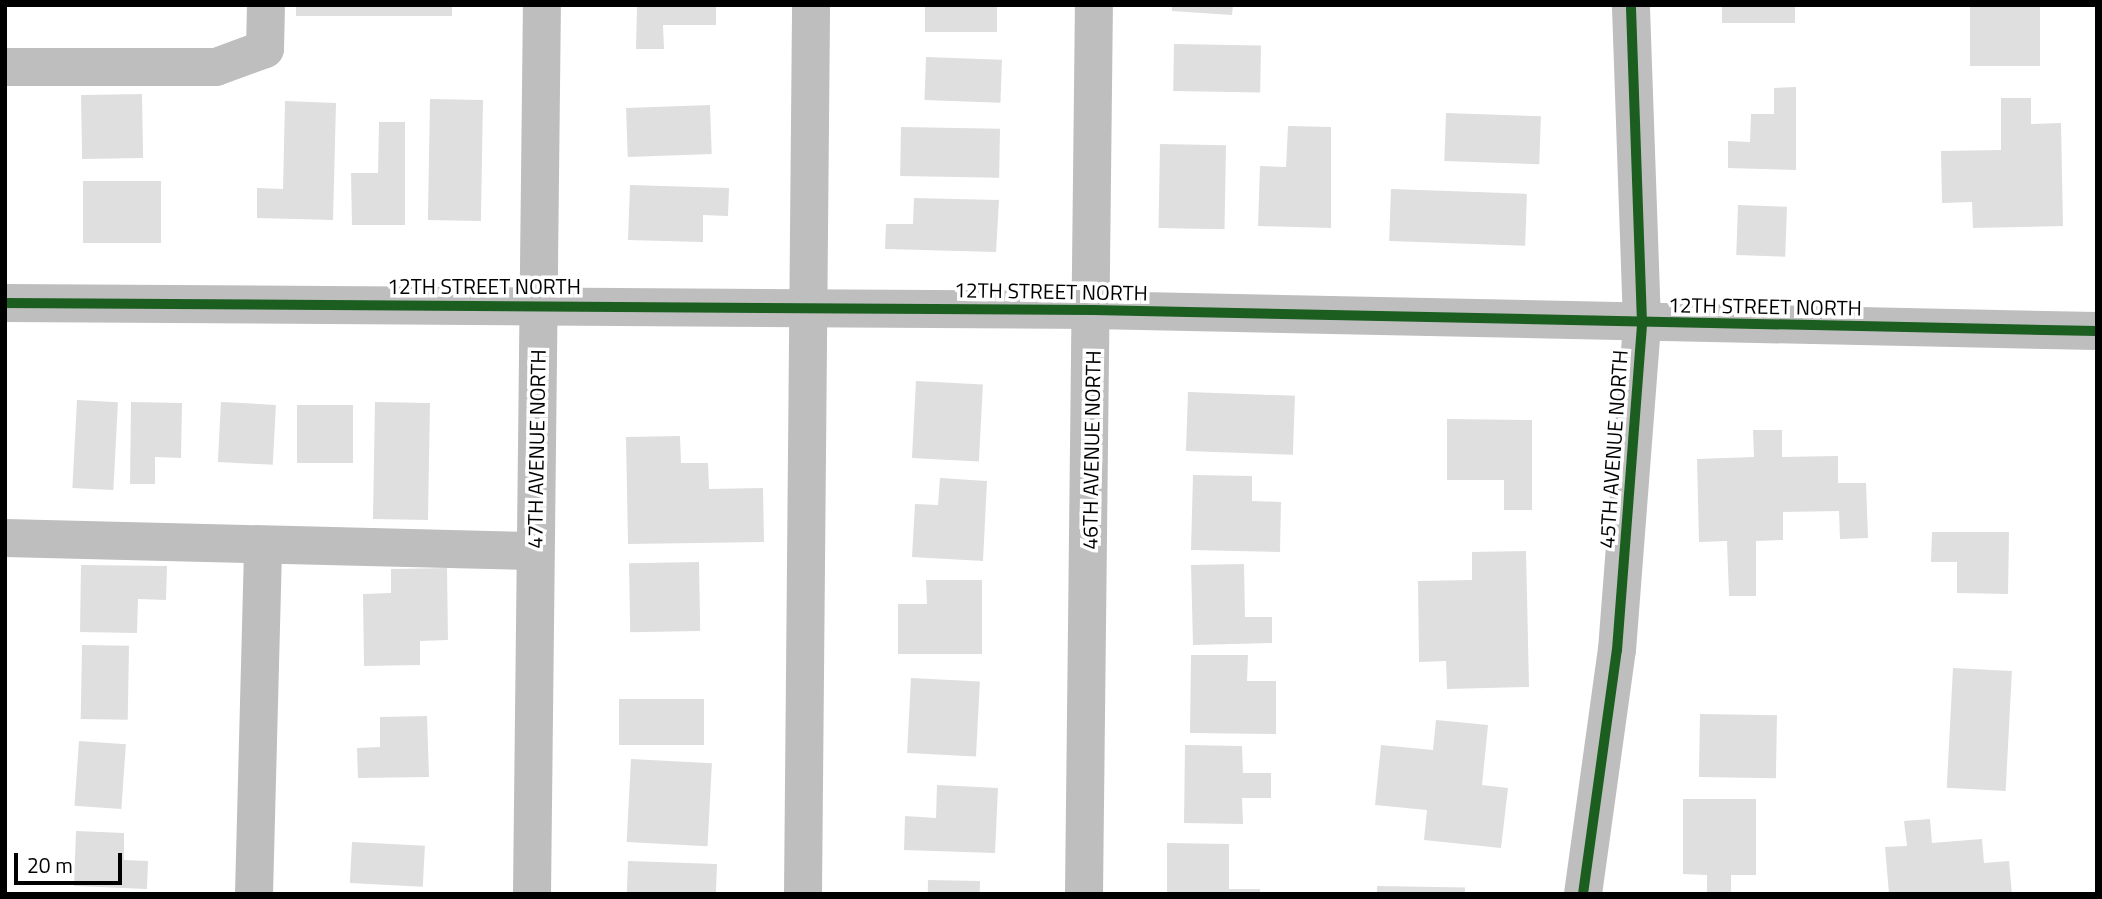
<!DOCTYPE html>
<html>
<head>
<meta charset="utf-8">
<style>
	body { margin:0 }
	#map { position:relative; width:2102px; height:899px; overflow:hidden; background:#fff; font-family:"Titillium Web",sans-serif }
	div>[style] { position:absolute }
	.building>* { inset:0; background:#dfdfdf; transform-origin:0 0 }
	.minor>* { height:38px; margin:-19px; padding:0 19px; transform-origin:19px; border-radius:19px; background:#bebebe }
	.cycleway>* { height:10px; margin:-5px; padding:0 5px; transform-origin:5px; border-radius:5px; background:#1b5e20 }
	span { translate:-50% -50%; white-space:nowrap; text-align:center; line-height:1.15; -webkit-text-stroke:7px #fff; paint-order:stroke }
	.street-label { font-size:21px; color:#000 }
	.frame { position:absolute; inset:0; border:7px solid #000; pointer-events:none }
	.scale { position:absolute; left:14px; top:853px; width:108px; height:32px; box-sizing:border-box; border:4px solid #000; border-top:0; padding-left:9px; font-size:21px; line-height:24px; white-space:nowrap; color:#000; -webkit-text-stroke:5px #fff; paint-order:stroke }
</style>
</head>
<body>
<div id="map">
	<div class="building">
		<div style="left:296px;top:5px;width:156px;height:11px"></div>
		<div style="clip-path:polygon(637px 5px,716px 5px,716px 25px,663px 25px,664px 49px,636px 49px)"></div>
		<div style="left:925px;top:5px;width:72px;height:27px"></div>
		<div style="clip-path:polygon(1172px 5px,1233px 5px,1232px 15px,1172px 11px)"></div>
		<div style="left:1722px;top:5px;width:73px;height:18px"></div>
		<div style="left:1970px;top:5px;width:70px;height:61px"></div>
		<div style="left:1174px;top:44px;width:87px;height:47px;rotate:1deg"></div>
		<div style="left:926px;top:57px;width:76px;height:43px;rotate:2deg"></div>
		<div style="clip-path:polygon(1796px 87px,1796px 170px,1728px 168px,1728px 141px,1750px 142px,1751px 114px,1774px 114px,1774px 88px)"></div>
		<div style="left:142px;top:94px;width:64px;height:61px;rotate:89deg"></div>
		<div style="clip-path:polygon(2001px 98px,2031px 98px,2031px 124px,2061px 123px,2063px 226px,1973px 228px,1972px 202px,1942px 203px,1941px 151px,2001px 150px)"></div>
		<div style="left:430px;top:99px;width:53px;height:121px;rotate:1deg"></div>
		<div style="clip-path:polygon(285px 101px,336px 103px,333px 220px,257px 218px,257px 188px,283px 189px)"></div>
		<div style="left:710px;top:105px;width:49px;height:84px;rotate:88deg"></div>
		<div style="left:1446px;top:113px;width:95px;height:48px;rotate:2deg"></div>
		<div style="clip-path:polygon(379px 122px,405px 122px,405px 225px,352px 225px,351px 173px,378px 173px)"></div>
		<div style="clip-path:polygon(1288px 126px,1331px 127px,1331px 228px,1258px 226px,1260px 166px,1286px 167px)"></div>
		<div style="left:901px;top:127px;width:99px;height:49px;rotate:1deg"></div>
		<div style="left:1160px;top:144px;width:66px;height:84px;rotate:1deg"></div>
		<div style="left:83px;top:181px;width:78px;height:62px"></div>
		<div style="clip-path:polygon(630px 185px,729px 188px,728px 216px,703px 215px,703px 242px,628px 240px)"></div>
		<div style="left:1391px;top:189px;width:136px;height:52px;rotate:2deg"></div>
		<div style="clip-path:polygon(914px 198px,999px 200px,996px 252px,885px 249px,886px 224px,913px 224px)"></div>
		<div style="left:1738px;top:205px;width:49px;height:50px;rotate:2deg"></div>
		<div style="left:916px;top:381px;width:67px;height:77px;rotate:3deg"></div>
		<div style="left:1188px;top:392px;width:107px;height:59px;rotate:2deg"></div>
		<div style="left:77px;top:400px;width:41px;height:88px;rotate:3deg"></div>
		<div style="clip-path:polygon(131px 402px,182px 403px,181px 458px,155px 457px,155px 484px,130px 484px)"></div>
		<div style="left:221px;top:402px;width:55px;height:60px;rotate:3deg"></div>
		<div style="left:375px;top:402px;width:55px;height:117px;rotate:1deg"></div>
		<div style="left:297px;top:405px;width:56px;height:58px"></div>
		<div style="clip-path:polygon(1447px 419px,1532px 420px,1532px 510px,1504px 510px,1504px 480px,1447px 480px)"></div>
		<div style="clip-path:polygon(1753px 430px,1782px 430px,1782px 457px,1838px 456px,1838px 483px,1866px 483px,1868px 538px,1840px 539px,1839px 511px,1783px 512px,1783px 540px,1756px 541px,1756px 596px,1729px 596px,1727px 541px,1699px 542px,1697px 459px,1754px 457px)"></div>
		<div style="clip-path:polygon(680px 436px,681px 463px,708px 463px,709px 489px,763px 488px,764px 542px,628px 544px,626px 437px)"></div>
		<div style="clip-path:polygon(1193px 475px,1252px 476px,1252px 501px,1281px 502px,1280px 552px,1191px 550px)"></div>
		<div style="clip-path:polygon(940px 478px,987px 481px,983px 561px,912px 557px,915px 504px,938px 505px)"></div>
		<div style="clip-path:polygon(1932px 532px,2009px 532px,2008px 594px,1957px 593px,1957px 562px,1931px 562px)"></div>
		<div style="clip-path:polygon(1526px 551px,1529px 687px,1447px 689px,1446px 661px,1419px 662px,1418px 581px,1472px 580px,1472px 552px)"></div>
		<div style="left:699px;top:562px;width:69px;height:70px;rotate:89deg"></div>
		<div style="clip-path:polygon(1244px 564px,1245px 617px,1272px 617px,1272px 643px,1193px 645px,1191px 565px)"></div>
		<div style="clip-path:polygon(81px 565px,167px 566px,166px 600px,138px 599px,137px 633px,80px 632px)"></div>
		<div style="clip-path:polygon(447px 568px,448px 640px,420px 641px,420px 665px,364px 666px,363px 594px,391px 593px,391px 569px)"></div>
		<div style="clip-path:polygon(926px 580px,982px 580px,982px 654px,898px 654px,898px 604px,927px 604px)"></div>
		<div style="left:82px;top:645px;width:47px;height:74px;rotate:1deg"></div>
		<div style="clip-path:polygon(1191px 655px,1248px 655px,1247px 681px,1276px 681px,1276px 734px,1190px 733px)"></div>
		<div style="left:1953px;top:668px;width:59px;height:120px;rotate:3deg"></div>
		<div style="left:911px;top:678px;width:69px;height:75px;rotate:3deg"></div>
		<div style="left:619px;top:699px;width:85px;height:46px"></div>
		<div style="left:1700px;top:714px;width:77px;height:63px;rotate:1deg"></div>
		<div style="clip-path:polygon(427px 716px,429px 777px,358px 778px,357px 748px,380px 747px,380px 717px)"></div>
		<div style="clip-path:polygon(1436px 720px,1488px 725px,1482px 785px,1508px 788px,1501px 848px,1424px 840px,1427px 810px,1375px 805px,1381px 745px,1433px 750px)"></div>
		<div style="left:79px;top:741px;width:47px;height:65px;rotate:4deg"></div>
		<div style="clip-path:polygon(1185px 745px,1242px 746px,1243px 773px,1271px 773px,1271px 798px,1242px 798px,1243px 824px,1184px 823px)"></div>
		<div style="left:631px;top:759px;width:81px;height:83px;rotate:3deg"></div>
		<div style="clip-path:polygon(937px 785px,998px 788px,995px 853px,904px 850px,905px 816px,936px 818px)"></div>
		<div style="clip-path:polygon(1683px 799px,1756px 799px,1756px 875px,1731px 875px,1731px 894px,1707px 894px,1707px 875px,1683px 874px)"></div>
		<div style="clip-path:polygon(1930px 819px,1932px 843px,1982px 839px,1984px 863px,2009px 861px,2012px 894px,1889px 894px,1885px 847px,1907px 846px,1904px 821px)"></div>
		<div style="clip-path:polygon(76px 831px,124px 833px,124px 860px,148px 861px,147px 889px,74px 886px)"></div>
		<div style="left:352px;top:842px;width:73px;height:41px;rotate:3deg"></div>
		<div style="clip-path:polygon(1167px 843px,1229px 844px,1229px 889px,1260px 889px,1260px 894px,1167px 894px)"></div>
		<div style="left:628px;top:861px;width:89px;height:33px;rotate:2deg"></div>
		<div style="left:928px;top:880px;width:52px;height:14px;rotate:1deg"></div>
		<div style="left:1377px;top:886px;width:88px;height:8px;rotate:1deg"></div>
	</div>
	<div class="minor">
		<div style="left:5px;top:67px;width:211px"></div>
		<div style="left:216px;top:67px;width:52px;rotate:-20.2deg"></div>
		<div style="left:265px;top:49px;width:44px;rotate:-88.7deg"></div>
		<div style="left:5px;top:303px;width:1088px;rotate:0.37deg"></div>
		<div style="left:1093px;top:310px;width:1004px;rotate:1.2deg"></div>
		<div style="left:5px;top:538px;width:530px;rotate:1.41deg"></div>
		<div style="left:254px;top:894px;width:349px;rotate:-88.5deg"></div>
		<div style="left:532px;top:894px;width:889px;rotate:-89.36deg"></div>
		<div style="left:803px;top:894px;width:889px;rotate:-89.48deg"></div>
		<div style="left:1084px;top:894px;width:889px;rotate:-89.36deg"></div>
		<div style="left:1583px;top:894px;width:246px;rotate:-82.1deg"></div>
		<div style="left:1617px;top:650px;width:328px;rotate:-85.6deg"></div>
		<div style="left:1642px;top:323px;width:318px;rotate:-92deg"></div>
	</div>
	<div class="cycleway">
		<div style="left:5px;top:303px;width:1088px;rotate:0.37deg"></div>
		<div style="left:1093px;top:310px;width:1004px;rotate:1.2deg"></div>
		<div style="left:1583px;top:894px;width:246px;rotate:-82.1deg"></div>
		<div style="left:1617px;top:650px;width:328px;rotate:-85.6deg"></div>
		<div style="left:1642px;top:323px;width:318px;rotate:-92deg"></div>
	</div>
	<div class="street-label">
		<span style="left:484px;top:286px">12TH STREET NORTH</span>
		<span style="left:1051px;top:291px;rotate:1deg">12TH STREET NORTH</span>
		<span style="left:1765px;top:306px;rotate:1deg">12TH STREET NORTH</span>
		<span style="left:536px;top:449px;rotate:-89deg">47TH AVENUE NORTH</span>
		<span style="left:1613px;top:449px;rotate:-86deg">45TH AVENUE NORTH</span>
		<span style="left:1091px;top:450px;rotate:-89deg">46TH AVENUE NORTH</span>
	</div>
	<div class="frame"></div>
	<div class="scale">20 m</div>
</div>
</body>
</html>
